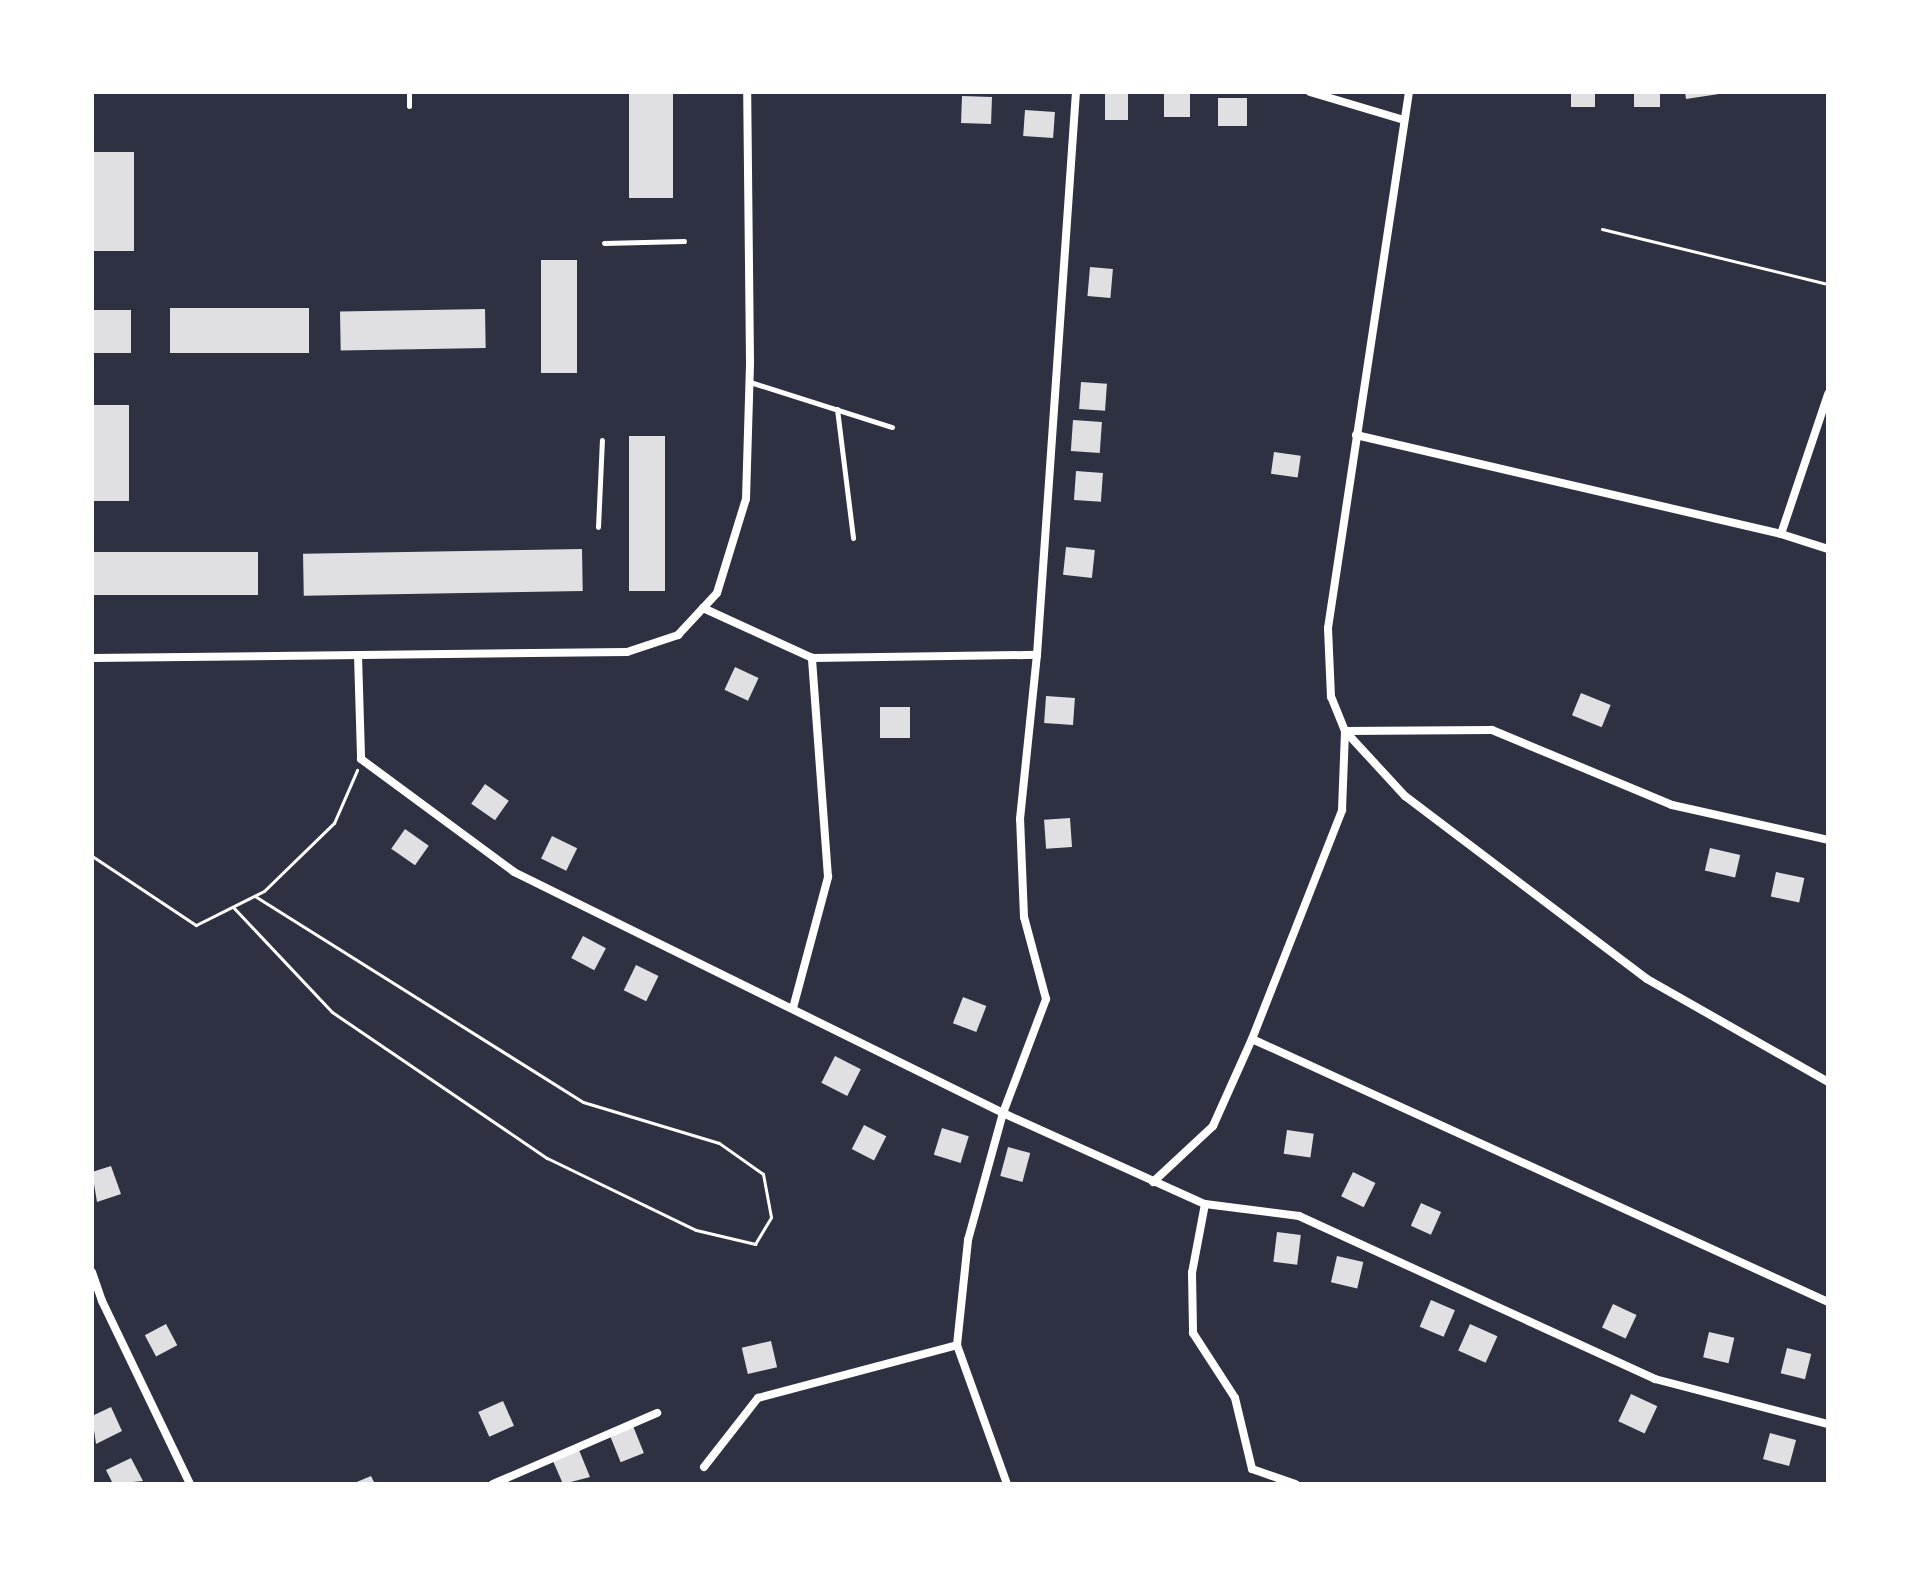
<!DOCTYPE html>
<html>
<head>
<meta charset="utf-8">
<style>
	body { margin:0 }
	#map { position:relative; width:1920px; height:1576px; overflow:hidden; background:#2d3142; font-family:"Noto Sans",sans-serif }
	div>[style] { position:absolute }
	.building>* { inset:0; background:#e0e0e3; transform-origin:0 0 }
	.path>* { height:3px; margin:-1.5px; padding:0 1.5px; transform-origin:1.5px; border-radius:1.5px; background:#fff }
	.service>* { height:5px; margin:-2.5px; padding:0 2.5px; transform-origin:2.5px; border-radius:2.5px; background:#fff }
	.minor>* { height:8px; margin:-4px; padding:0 4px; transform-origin:4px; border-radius:4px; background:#fff }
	span { translate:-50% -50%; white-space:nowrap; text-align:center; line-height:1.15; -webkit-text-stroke:8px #fff; paint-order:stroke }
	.frame { position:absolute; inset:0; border:94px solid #fff; pointer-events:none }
</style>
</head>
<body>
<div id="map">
	<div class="building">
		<div style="left:629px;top:92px;width:44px;height:106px"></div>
		<div style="left:1164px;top:92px;width:26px;height:25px"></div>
		<div style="left:1571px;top:92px;width:24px;height:15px"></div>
		<div style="left:1634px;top:92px;width:26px;height:15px"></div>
		<div style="clip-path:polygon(1685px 92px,1719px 92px,1719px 94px,1686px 99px)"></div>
		<div style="left:1105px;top:93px;width:23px;height:27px"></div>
		<div style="left:962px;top:96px;width:30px;height:27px;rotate:2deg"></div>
		<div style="left:1218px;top:98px;width:29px;height:28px"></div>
		<div style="left:1025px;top:110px;width:30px;height:26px;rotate:4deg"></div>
		<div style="left:92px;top:152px;width:42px;height:99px"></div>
		<div style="left:541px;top:260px;width:36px;height:113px"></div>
		<div style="left:1090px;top:267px;width:23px;height:29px;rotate:5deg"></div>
		<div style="left:309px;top:308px;width:45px;height:139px;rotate:90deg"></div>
		<div style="left:485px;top:309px;width:39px;height:145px;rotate:89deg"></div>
		<div style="left:92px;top:310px;width:39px;height:43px"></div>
		<div style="left:1081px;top:382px;width:26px;height:27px;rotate:4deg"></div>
		<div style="left:92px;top:405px;width:37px;height:96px"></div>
		<div style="left:1073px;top:420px;width:29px;height:31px;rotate:4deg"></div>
		<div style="left:629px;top:436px;width:36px;height:155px"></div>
		<div style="left:1274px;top:452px;width:27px;height:22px;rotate:8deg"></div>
		<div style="left:1076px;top:471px;width:27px;height:29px;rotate:4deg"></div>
		<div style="left:1066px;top:547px;width:29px;height:28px;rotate:6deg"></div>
		<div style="left:582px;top:549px;width:42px;height:279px;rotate:89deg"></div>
		<div style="left:92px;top:552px;width:166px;height:43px"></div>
		<div style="left:735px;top:667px;width:26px;height:25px;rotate:25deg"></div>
		<div style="left:1581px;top:693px;width:32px;height:24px;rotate:22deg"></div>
		<div style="left:1046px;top:696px;width:29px;height:27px;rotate:4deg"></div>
		<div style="left:880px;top:707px;width:30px;height:31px"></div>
		<div style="left:485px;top:784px;width:29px;height:24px;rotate:35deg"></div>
		<div style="left:1070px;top:818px;width:29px;height:26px;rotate:86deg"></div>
		<div style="left:405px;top:829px;width:29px;height:24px;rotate:35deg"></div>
		<div style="left:552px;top:836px;width:28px;height:25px;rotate:26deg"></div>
		<div style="left:1710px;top:848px;width:31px;height:23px;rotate:13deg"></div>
		<div style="left:1776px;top:872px;width:29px;height:25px;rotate:12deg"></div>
		<div style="left:583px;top:936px;width:26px;height:25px;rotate:28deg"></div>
		<div style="left:636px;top:965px;width:25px;height:28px;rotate:26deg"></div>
		<div style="left:963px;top:997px;width:25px;height:28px;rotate:21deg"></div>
		<div style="left:835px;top:1056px;width:29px;height:30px;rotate:27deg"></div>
		<div style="left:864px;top:1125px;width:25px;height:27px;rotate:27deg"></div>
		<div style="left:942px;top:1128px;width:28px;height:28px;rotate:17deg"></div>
		<div style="left:1287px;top:1130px;width:27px;height:24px;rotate:8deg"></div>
		<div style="left:1008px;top:1147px;width:23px;height:30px;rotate:15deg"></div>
		<div style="clip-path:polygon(111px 1166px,121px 1194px,97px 1202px,92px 1172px)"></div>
		<div style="left:1353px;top:1172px;width:25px;height:27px;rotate:26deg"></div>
		<div style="left:1421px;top:1203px;width:22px;height:25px;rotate:24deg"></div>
		<div style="left:1277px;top:1232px;width:24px;height:30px;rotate:7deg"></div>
		<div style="left:1337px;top:1256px;width:27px;height:27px;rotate:13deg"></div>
		<div style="left:1431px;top:1300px;width:26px;height:29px;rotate:23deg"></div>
		<div style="left:1613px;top:1304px;width:26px;height:26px;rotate:25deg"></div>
		<div style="left:166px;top:1324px;width:24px;height:24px;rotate:62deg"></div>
		<div style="left:1470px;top:1324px;width:30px;height:29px;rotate:24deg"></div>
		<div style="left:1709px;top:1332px;width:26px;height:26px;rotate:13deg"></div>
		<div style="left:771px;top:1341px;width:27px;height:30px;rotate:77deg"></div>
		<div style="left:1787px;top:1348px;width:25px;height:26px;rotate:14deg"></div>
		<div style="left:1631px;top:1394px;width:29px;height:30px;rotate:25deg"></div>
		<div style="left:503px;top:1401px;width:27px;height:27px;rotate:66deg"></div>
		<div style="clip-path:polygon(111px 1407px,122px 1431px,96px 1444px,92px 1416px)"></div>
		<div style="left:633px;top:1426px;width:29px;height:25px;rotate:68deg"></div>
		<div style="left:1770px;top:1433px;width:27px;height:27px;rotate:15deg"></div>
		<div style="clip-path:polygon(579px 1450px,590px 1477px,563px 1484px,553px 1461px)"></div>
		<div style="clip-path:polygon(131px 1458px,143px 1481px,113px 1484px,106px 1470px)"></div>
		<div style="clip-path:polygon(371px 1476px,375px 1484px,352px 1484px)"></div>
	</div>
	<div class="path">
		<div style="left:1602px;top:229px;width:233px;rotate:13.7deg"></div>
		<div style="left:92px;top:856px;width:125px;rotate:33.6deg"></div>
		<div style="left:196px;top:925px;width:76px;rotate:-26.6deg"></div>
		<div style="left:264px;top:891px;width:98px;rotate:-44.2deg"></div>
		<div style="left:334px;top:823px;width:58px;rotate:-66.5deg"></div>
		<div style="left:233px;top:907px;width:144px;rotate:46.7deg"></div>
		<div style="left:332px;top:1012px;width:260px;rotate:34.2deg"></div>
		<div style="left:547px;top:1158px;width:165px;rotate:25.8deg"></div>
		<div style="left:696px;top:1230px;width:61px;rotate:13.3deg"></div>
		<div style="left:755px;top:1244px;width:31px;rotate:-59deg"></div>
		<div style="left:771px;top:1217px;width:44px;rotate:-100.5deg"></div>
		<div style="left:763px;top:1174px;width:54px;rotate:-144.8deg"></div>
		<div style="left:719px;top:1143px;width:142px;rotate:-163.2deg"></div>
		<div style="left:583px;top:1102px;width:387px;rotate:-147.9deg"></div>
	</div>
	<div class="service">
		<div style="left:409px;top:92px;width:14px;rotate:90deg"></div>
		<div style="left:604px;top:243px;width:80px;rotate:-1.4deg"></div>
		<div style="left:750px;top:382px;width:149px;rotate:17.6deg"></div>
		<div style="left:837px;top:409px;width:130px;rotate:82.9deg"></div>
		<div style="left:598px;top:527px;width:87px;rotate:-87.4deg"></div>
	</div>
	<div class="minor">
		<div style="left:1310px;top:92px;width:98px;rotate:16.6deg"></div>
		<div style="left:1356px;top:435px;width:436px;rotate:13.1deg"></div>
		<div style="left:1781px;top:534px;width:49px;rotate:17.7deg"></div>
		<div style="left:1781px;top:534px;width:148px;rotate:-71.4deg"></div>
		<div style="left:703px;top:608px;width:120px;rotate:24.6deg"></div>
		<div style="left:812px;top:658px;width:225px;rotate:-0.8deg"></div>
		<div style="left:358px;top:655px;width:104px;rotate:88.3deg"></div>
		<div style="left:361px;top:759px;width:190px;rotate:36.4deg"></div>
		<div style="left:514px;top:872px;width:545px;rotate:26.24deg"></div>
		<div style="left:1003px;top:1113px;width:222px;rotate:24.3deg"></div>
		<div style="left:1205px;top:1204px;width:95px;rotate:7.3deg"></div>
		<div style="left:1299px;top:1216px;width:392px;rotate:24.6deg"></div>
		<div style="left:1655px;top:1379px;width:179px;rotate:14.6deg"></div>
		<div style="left:92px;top:658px;width:535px;rotate:-0.64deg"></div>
		<div style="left:627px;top:652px;width:54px;rotate:-18.4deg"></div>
		<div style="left:678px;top:635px;width:57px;rotate:-47.1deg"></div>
		<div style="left:717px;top:593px;width:98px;rotate:-72.9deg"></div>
		<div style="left:746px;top:499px;width:138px;rotate:-88.3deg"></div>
		<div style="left:750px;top:361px;width:269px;rotate:-90.6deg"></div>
		<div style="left:1345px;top:731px;width:88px;rotate:47.3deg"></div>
		<div style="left:1405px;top:796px;width:303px;rotate:37.1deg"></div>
		<div style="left:1647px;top:979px;width:208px;rotate:29.6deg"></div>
		<div style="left:1345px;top:731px;width:147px;rotate:-0.4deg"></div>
		<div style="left:1492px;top:730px;width:195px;rotate:22.6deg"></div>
		<div style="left:1672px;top:805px;width:160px;rotate:12.6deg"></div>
		<div style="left:793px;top:1008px;width:136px;rotate:-75deg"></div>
		<div style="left:828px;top:877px;width:220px;rotate:-94.2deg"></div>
		<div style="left:1252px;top:1039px;width:633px;rotate:24.54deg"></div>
		<div style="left:1153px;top:1182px;width:82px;rotate:-43deg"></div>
		<div style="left:1213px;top:1126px;width:95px;rotate:-65.9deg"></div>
		<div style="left:1252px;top:1039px;width:246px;rotate:-68.5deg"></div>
		<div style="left:1342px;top:810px;width:79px;rotate:-87.8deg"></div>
		<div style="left:1345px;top:731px;width:37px;rotate:-112deg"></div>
		<div style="left:1331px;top:697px;width:69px;rotate:-92.5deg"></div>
		<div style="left:1328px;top:628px;width:542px;rotate:-81.41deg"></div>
		<div style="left:1205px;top:1204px;width:70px;rotate:100.7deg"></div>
		<div style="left:1192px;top:1273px;width:60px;rotate:89deg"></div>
		<div style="left:1193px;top:1333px;width:77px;rotate:57.1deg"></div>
		<div style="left:1235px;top:1398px;width:73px;rotate:76.5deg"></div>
		<div style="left:1252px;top:1469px;width:46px;rotate:19.2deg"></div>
		<div style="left:92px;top:1272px;width:31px;rotate:71deg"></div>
		<div style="left:102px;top:1301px;width:203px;rotate:64.3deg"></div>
		<div style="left:704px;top:1467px;width:88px;rotate:-52deg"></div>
		<div style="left:758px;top:1398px;width:206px;rotate:-14.9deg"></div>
		<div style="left:493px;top:1484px;width:179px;rotate:-23.4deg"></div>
		<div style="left:1007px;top:1484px;width:148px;rotate:-109.8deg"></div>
		<div style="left:957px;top:1345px;width:106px;rotate:-84deg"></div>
		<div style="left:968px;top:1240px;width:132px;rotate:-74.6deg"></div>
		<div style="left:1003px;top:1113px;width:122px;rotate:-69.3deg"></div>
		<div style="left:1046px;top:999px;width:85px;rotate:-105deg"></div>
		<div style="left:1024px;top:917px;width:98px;rotate:-92.3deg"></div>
		<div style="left:1020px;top:819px;width:165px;rotate:-84.1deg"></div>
		<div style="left:1037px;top:655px;width:564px;rotate:-86.04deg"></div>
	</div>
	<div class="frame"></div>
</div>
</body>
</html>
